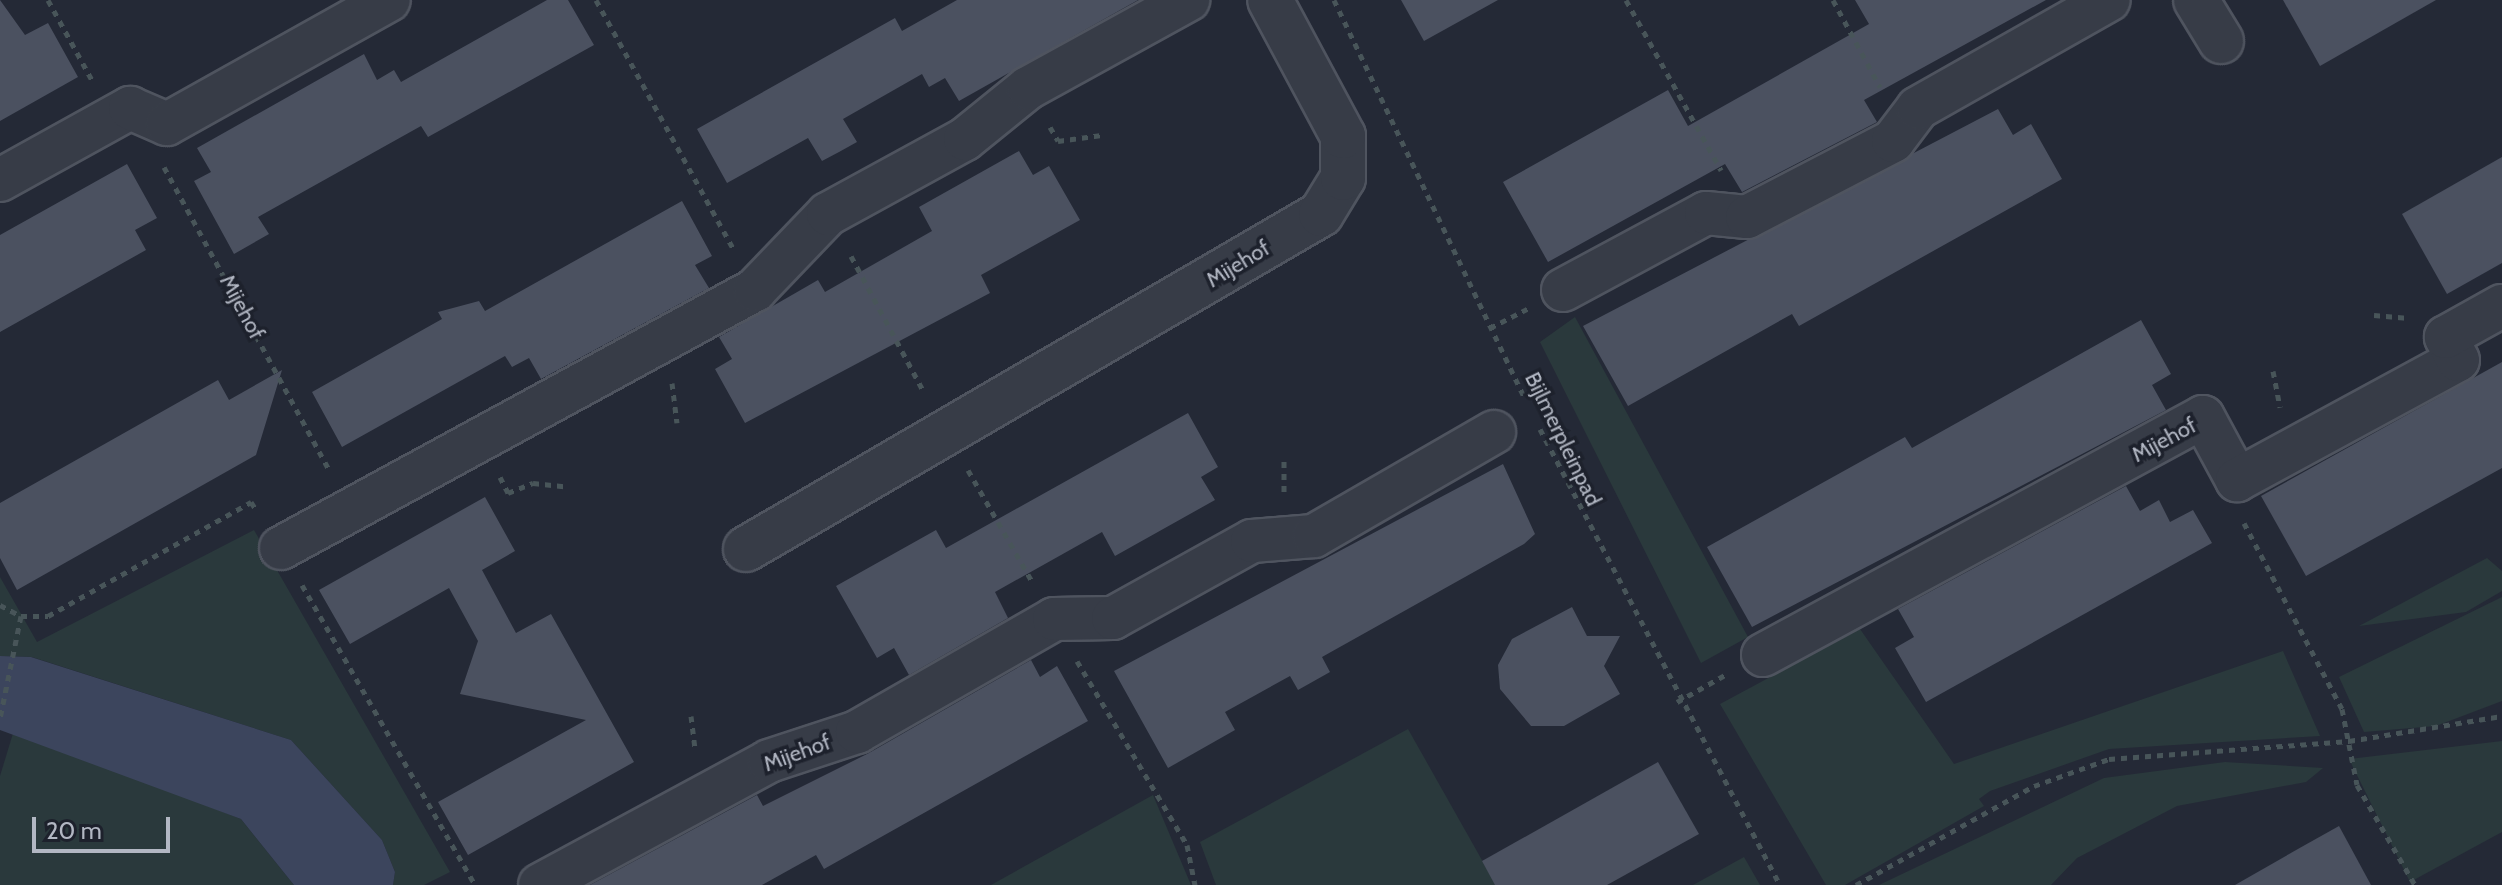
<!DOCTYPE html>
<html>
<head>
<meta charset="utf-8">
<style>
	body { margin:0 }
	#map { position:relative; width:2502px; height:885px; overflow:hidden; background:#242936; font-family:Cabin,sans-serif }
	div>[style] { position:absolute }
	.green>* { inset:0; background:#2a393c }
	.water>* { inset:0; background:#3c455d }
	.building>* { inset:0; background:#4b5160 }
	.path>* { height:5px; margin-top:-2.5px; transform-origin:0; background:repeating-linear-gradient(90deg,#485559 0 6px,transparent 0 12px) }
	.roads { filter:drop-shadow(2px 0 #4f545f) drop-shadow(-2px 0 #4f545f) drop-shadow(0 2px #4f545f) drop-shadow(0 -2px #4f545f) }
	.pedestrian>* { height:42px; margin:-21px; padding:0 21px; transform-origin:21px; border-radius:21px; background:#373c47 }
	.minor>* { height:44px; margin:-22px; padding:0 22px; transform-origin:22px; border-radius:22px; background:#373c47 }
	span { translate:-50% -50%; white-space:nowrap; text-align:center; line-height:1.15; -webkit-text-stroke:7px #1d212c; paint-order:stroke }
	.street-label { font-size:22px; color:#b2b7c3 }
	.scale { position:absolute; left:32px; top:817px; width:138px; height:36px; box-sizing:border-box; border:4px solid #b2b7c3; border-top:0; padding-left:10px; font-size:24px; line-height:28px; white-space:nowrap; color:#b2b7c3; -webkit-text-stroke:6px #1d212c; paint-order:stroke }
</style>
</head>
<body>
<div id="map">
	<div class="green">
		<div style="clip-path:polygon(1575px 317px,1748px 637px,1701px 663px,1540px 342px)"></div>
		<div style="clip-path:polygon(254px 530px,450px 872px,424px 885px,393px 885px,395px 872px,382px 840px,291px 740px,32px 657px,0 656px,0 577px,37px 642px)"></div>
		<div style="clip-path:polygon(2487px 558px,2502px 571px,2502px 591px,2466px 612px,2359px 626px)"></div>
		<div style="clip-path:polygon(2502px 597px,2502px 701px,2436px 726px,2364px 732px,2339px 677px)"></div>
		<div style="clip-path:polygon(1860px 629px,1954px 764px,2283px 651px,2320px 736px,2109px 749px,1990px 791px,1979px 799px,1984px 806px,1845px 885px,1826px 885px,1720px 704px)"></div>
		<div style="clip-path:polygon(1408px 729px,1496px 885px,1216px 885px,1200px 842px)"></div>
		<div style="clip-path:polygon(14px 730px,241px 819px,294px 885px,0 885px,0 776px)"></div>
		<div style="clip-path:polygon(2502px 741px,2502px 832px,2410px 882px,2349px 759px)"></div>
		<div style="clip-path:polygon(2225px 762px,2323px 768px,2306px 782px,2177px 806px,2077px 858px,2051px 885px,1879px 885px,2104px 778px)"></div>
		<div style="clip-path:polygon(1153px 795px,1191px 885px,991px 885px)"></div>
		<div style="clip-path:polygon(1744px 857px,1760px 885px,1693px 885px)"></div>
	</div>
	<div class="water">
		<div style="clip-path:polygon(0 656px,31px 657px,291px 740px,382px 840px,395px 872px,393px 885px,294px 885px,241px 819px,0 730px)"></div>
	</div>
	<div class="building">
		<div style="clip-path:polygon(0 0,25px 35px,48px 23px,78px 77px,0 121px)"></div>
		<div style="clip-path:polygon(547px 0,568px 0,594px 45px,428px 137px,421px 126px,258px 217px,269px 234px,234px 254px,194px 181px,211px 172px,197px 148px,364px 54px,377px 80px,394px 70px,401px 82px)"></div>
		<div style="clip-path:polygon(957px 0,1138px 0,959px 101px,945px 78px,929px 87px,922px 74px,843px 119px,857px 142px,839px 152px,822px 161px,808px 138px,727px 183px,697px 129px,895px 18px,902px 31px)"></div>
		<div style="clip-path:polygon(1401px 0,1498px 0,1424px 41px)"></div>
		<div style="clip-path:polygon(1855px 0,2046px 0,1864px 100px,1877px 122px,1742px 192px,1725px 164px,1548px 262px,1503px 182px,1668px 90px,1688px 126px,1869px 24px)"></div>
		<div style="clip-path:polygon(2283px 0,2436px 0,2320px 66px)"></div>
		<div style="clip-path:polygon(1998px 109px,2013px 135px,2031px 124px,2062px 179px,1799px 326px,1792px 314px,1628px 406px,1583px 326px)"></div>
		<div style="clip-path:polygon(1019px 151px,1033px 175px,1049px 166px,1080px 220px,981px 275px,990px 293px,745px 423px,715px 369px,732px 359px,719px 337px,818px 280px,825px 292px,932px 231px,919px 207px)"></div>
		<div style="clip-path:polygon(2502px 157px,2502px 263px,2447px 294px,2402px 214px)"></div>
		<div style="clip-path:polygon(127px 164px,157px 218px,135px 230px,146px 250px,0 332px,0 235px)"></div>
		<div style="clip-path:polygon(682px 201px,712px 256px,695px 265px,709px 288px,541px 379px,529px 358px,512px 367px,505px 356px,342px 447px,312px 392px,442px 319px,438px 312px,479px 301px,485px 311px)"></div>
		<div style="clip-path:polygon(2141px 320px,2171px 374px,2152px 385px,2166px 410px,1752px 627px,1707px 547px,1905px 437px,1912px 448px)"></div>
		<div style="clip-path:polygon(2502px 362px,2502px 468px,2306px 576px,2261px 496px)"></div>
		<div style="clip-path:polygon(282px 370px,256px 455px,17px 590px,0 558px,0 503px,218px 380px,229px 400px)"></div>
		<div style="clip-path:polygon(1188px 413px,1218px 467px,1201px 477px,1215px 500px,1115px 556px,1102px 532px,995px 592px,1008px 618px,909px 675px,894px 648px,877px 658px,836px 586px,936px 530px,946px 548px)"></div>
		<div style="clip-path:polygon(1503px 464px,1535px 534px,1524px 544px,1322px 657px,1330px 672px,1298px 690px,1290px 676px,1225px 712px,1235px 730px,1168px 768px,1114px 671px)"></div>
		<div style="clip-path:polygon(2126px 486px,2140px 511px,2159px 500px,2170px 522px,2193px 510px,2212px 543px,1926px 702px,1895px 648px,1914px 637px,1898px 609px)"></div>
		<div style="clip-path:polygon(485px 497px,515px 551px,482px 570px,516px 633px,551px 614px,634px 762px,468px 855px,438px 802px,586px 720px,460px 694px,478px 641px,449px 588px,350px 644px,319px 590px)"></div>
		<div style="clip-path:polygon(1572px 607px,1587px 636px,1620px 636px,1604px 666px,1620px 694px,1564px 726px,1531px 726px,1500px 689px,1498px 665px,1512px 639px)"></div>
		<div style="clip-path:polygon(1031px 660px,1040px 677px,1057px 666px,1088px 721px,824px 869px,816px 855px,762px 885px,590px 885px,757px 795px,763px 806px,869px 753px)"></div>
		<div style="clip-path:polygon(1658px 762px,1699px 834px,1607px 885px,1495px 885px,1482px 861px)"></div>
		<div style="clip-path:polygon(2339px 826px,2371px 885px,2235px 885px,2305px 845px)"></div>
	</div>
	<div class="path">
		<div style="left:48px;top:0;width:91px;rotate:61.2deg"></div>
		<div style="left:596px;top:0;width:283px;rotate:61.1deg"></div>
		<div style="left:1334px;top:0;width:442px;rotate:64.4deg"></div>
		<div style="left:1626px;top:0;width:195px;rotate:60.8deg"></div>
		<div style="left:1833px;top:0;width:99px;rotate:61.6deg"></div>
		<div style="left:1050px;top:127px;width:16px;rotate:60deg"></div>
		<div style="left:1058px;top:141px;width:44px;rotate:-7.8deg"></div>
		<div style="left:164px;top:167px;width:346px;rotate:61.4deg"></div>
		<div style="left:851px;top:256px;width:154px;rotate:61.8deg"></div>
		<div style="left:2374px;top:315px;width:32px;rotate:5deg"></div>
		<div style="left:1490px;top:328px;width:42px;rotate:-27.2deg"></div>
		<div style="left:2273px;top:371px;width:37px;rotate:79deg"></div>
		<div style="left:672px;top:383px;width:40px;rotate:82.9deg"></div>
		<div style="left:1540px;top:429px;width:515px;rotate:62.24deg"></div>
		<div style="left:1284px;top:461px;width:33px;rotate:90deg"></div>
		<div style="left:968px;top:470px;width:130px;rotate:60.1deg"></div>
		<div style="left:500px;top:477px;width:18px;rotate:63deg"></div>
		<div style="left:508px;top:493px;width:27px;rotate:-22deg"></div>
		<div style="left:533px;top:483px;width:31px;rotate:6deg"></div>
		<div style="left:2244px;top:523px;width:210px;rotate:62.2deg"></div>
		<div style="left:2342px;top:709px;width:77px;rotate:78.8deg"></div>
		<div style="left:2357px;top:785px;width:116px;rotate:59.9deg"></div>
		<div style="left:302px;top:585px;width:346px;rotate:60deg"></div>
		<div style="left:0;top:605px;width:24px;rotate:28deg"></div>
		<div style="left:21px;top:616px;width:104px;rotate:101.6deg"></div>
		<div style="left:21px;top:616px;width:27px"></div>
		<div style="left:48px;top:616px;width:233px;rotate:-29.3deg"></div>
		<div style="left:251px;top:502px;width:11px;rotate:56deg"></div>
		<div style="left:1077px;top:661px;width:214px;rotate:59.1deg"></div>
		<div style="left:1187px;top:845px;width:41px;rotate:78.7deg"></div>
		<div style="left:1677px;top:702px;width:55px;rotate:-29.4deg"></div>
		<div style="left:691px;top:716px;width:34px;rotate:83deg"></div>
		<div style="left:1856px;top:885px;width:204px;rotate:-29.1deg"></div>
		<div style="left:2034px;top:786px;width:80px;rotate:-19.8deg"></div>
		<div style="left:2109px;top:759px;width:241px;rotate:-4.3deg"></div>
		<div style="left:2349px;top:741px;width:155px;rotate:-9.3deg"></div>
	</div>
	<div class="roads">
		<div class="pedestrian">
			<div style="left:0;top:180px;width:149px;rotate:-29deg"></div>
			<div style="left:130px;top:108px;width:40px;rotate:23.4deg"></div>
			<div style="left:167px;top:124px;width:254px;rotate:-29.2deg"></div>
			<div style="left:1563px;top:290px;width:162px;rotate:-28.3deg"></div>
			<div style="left:1706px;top:213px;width:41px;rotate:5.6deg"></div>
			<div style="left:1747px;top:217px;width:165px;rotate:-27.5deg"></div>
			<div style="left:1893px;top:141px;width:41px;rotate:-52.9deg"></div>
			<div style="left:1918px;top:108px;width:219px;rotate:-29.5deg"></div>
			<div style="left:281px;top:548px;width:540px;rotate:-28.56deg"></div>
			<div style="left:755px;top:290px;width:105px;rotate:-46.2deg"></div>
			<div style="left:828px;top:214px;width:156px;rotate:-28.7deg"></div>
			<div style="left:965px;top:139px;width:81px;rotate:-39deg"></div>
			<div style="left:1028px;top:88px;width:183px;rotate:-28.8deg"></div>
			<div style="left:1763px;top:655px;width:500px;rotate:-28.41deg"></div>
			<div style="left:2203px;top:417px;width:72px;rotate:61.6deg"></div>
			<div style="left:2237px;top:480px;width:251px;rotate:-28.5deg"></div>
			<div style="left:2458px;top:360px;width:26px;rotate:-118deg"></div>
			<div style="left:2446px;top:337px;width:64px;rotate:-29deg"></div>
			<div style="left:540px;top:885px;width:260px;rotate:-28.4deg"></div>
			<div style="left:769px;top:761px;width:93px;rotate:-18.2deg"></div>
			<div style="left:857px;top:732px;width:227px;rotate:-29.8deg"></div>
			<div style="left:1054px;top:619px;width:59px;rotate:-1deg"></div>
			<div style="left:1113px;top:618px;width:159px;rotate:-29deg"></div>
			<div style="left:1252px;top:541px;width:62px;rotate:-4.6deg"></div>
			<div style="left:1314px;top:536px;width:208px;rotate:-30deg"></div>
		</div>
		<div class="minor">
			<div style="left:2196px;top:0;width:48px;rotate:58.6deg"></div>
			<div style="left:746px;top:549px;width:665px;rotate:-30.23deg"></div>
			<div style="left:1321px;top:214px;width:42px;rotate:-58.6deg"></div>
			<div style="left:1343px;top:178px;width:42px;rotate:-90deg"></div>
			<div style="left:1343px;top:136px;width:154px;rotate:-118.2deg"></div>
		</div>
	</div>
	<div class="street-label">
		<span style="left:1238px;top:264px;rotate:-31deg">Mijehof</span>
		<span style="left:242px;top:307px;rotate:62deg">Mijehof</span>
		<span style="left:1563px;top:439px;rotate:64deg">Bijlmerpleinpad</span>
		<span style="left:2164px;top:440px;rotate:-28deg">Mijehof</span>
		<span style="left:797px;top:753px;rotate:-20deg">Mijehof</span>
	</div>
	<div class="scale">20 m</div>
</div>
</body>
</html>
